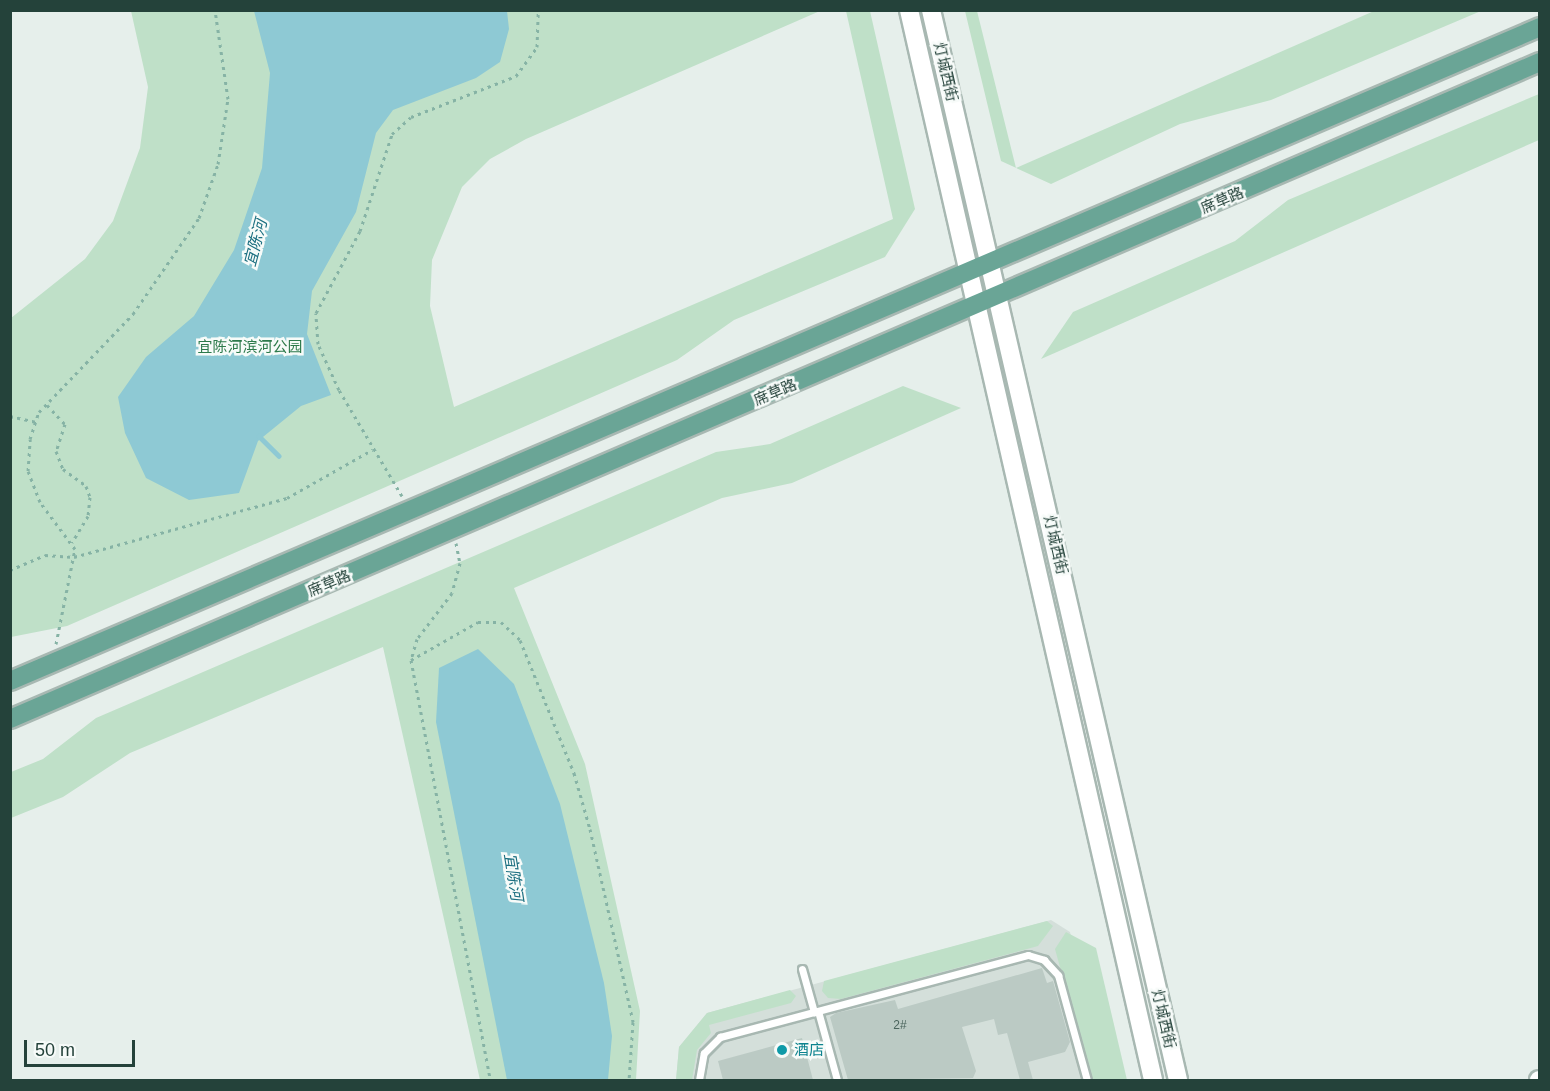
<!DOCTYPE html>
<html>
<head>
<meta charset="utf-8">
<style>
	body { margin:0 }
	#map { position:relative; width:1550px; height:1091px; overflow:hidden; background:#e6efeb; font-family:Arial,"Noto Sans SC",sans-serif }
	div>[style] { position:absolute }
	.built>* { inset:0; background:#d4dfda }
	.green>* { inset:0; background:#bfe0c8 }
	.water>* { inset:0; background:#8ec9d4 }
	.stream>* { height:4.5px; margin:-2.25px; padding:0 2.25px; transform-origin:2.25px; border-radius:2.25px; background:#8ec9d4 }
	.building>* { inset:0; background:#bbcac4 }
	.path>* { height:3px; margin-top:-1.5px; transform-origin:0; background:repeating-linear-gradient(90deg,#86b3a5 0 3px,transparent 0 7.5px) }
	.roads { filter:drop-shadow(2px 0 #a8b8b2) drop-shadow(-2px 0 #a8b8b2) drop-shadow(0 2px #a8b8b2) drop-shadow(0 -2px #a8b8b2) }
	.lane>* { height:7px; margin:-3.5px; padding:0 3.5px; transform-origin:3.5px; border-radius:3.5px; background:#fff }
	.secondary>* { height:18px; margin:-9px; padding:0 9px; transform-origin:9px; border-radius:9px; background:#fff }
	.primary>* { height:18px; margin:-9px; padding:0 9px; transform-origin:9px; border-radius:9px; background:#6aa596 }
	.dots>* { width:16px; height:16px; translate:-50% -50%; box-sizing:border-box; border:3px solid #f7fbf9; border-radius:50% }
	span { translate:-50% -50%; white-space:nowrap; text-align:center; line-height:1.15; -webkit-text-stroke:5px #f7fbf9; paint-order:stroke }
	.number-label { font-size:12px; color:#4a645c }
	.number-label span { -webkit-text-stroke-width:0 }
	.street-label { font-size:15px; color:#24423a }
	.park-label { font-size:15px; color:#2d7a4b }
	.culture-label { font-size:15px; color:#0d838f }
	.left { translate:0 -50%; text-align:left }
	.water-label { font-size:16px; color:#1c6f80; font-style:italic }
	.frame { position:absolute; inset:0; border:12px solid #24423a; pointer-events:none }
	.scale { position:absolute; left:24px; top:1040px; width:111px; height:27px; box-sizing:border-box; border:3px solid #24423a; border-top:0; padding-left:8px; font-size:18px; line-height:21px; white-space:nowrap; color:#24423a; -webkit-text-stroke:4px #f7fbf9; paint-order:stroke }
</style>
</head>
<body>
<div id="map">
	<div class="built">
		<div style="clip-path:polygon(1051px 920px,1070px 932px,1104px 1080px,676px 1080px,679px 1047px,707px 1013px)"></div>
	</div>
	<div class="green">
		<div style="clip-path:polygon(131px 11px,820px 11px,526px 139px,490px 159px,462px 187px,432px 260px,430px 306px,454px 407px,893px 219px,846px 11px,870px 11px,915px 209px,885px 257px,734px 320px,677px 360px,67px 626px,11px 637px,11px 318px,85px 259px,113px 221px,140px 148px,148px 87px)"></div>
		<div style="clip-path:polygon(965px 11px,977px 11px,1016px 168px,1374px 11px,1481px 11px,1271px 100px,1180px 124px,1051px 184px,1001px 161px)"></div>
		<div style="clip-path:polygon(1539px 94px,1539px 140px,1041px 359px,1073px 312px,1235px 241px,1288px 200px)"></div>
		<div style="clip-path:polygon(903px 386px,961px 408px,792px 483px,722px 498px,514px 588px,585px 764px,640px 1011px,636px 1080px,480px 1080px,383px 647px,130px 753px,63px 797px,11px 818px,11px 772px,43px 759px,96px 718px,716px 452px,770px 444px)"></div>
		<div style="clip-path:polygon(1047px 921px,1053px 926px,1038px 946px,841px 999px,828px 998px,822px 991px,824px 981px)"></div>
		<div style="clip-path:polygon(1066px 932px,1096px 948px,1127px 1080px,1091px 1080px,1055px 949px)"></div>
		<div style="clip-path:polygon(790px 990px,796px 996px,791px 1003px,709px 1025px,711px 1033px,697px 1050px,692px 1080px,676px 1080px,679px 1047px,707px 1013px)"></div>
	</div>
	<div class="water">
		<div style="clip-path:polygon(254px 11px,507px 11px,509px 29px,500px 62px,476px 78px,393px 110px,376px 133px,356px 212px,312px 291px,307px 334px,331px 395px,301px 406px,258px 441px,239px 493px,189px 500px,146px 478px,125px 433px,118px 397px,146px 357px,194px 316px,234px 250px,262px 168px,270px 73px)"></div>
		<div style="clip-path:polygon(478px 649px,514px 684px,560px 804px,604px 983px,612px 1036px,608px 1080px,507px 1080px,436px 722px,439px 668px)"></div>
	</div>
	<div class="stream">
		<div style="left:259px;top:436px;width:28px;rotate:45deg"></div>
	</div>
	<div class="building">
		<div style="clip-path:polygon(1042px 968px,1047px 983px,1053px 981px,1070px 1042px,1065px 1052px,1028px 1062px,1033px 1080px,1020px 1080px,1007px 1033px,998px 1035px,994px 1019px,962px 1027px,976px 1071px,973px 1078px,848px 1080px,830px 1017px,836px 1013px,895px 1000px,898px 1009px)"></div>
		<div style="clip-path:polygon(802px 1038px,813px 1080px,723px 1080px,718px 1061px)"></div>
	</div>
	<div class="path">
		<div style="left:47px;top:405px;width:26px;rotate:47deg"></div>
		<div style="left:65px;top:424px;width:28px;rotate:108deg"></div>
		<div style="left:56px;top:451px;width:19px;rotate:69deg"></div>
		<div style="left:63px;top:469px;width:29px;rotate:36deg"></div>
		<div style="left:86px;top:486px;width:12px;rotate:70deg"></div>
		<div style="left:90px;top:497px;width:19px;rotate:96deg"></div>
		<div style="left:88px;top:516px;width:31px;rotate:121deg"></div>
		<div style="left:10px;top:416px;width:27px;rotate:13deg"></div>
		<div style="left:402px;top:496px;width:123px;rotate:-120.7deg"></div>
		<div style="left:339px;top:390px;width:51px;rotate:-114.5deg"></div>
		<div style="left:318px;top:344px;width:31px;rotate:-94deg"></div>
		<div style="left:316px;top:313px;width:93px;rotate:-61.8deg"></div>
		<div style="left:360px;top:231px;width:102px;rotate:-71.7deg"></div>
		<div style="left:392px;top:134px;width:25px;rotate:-42deg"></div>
		<div style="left:411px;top:117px;width:113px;rotate:-21.3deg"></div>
		<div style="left:516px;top:76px;width:36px;rotate:-54deg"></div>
		<div style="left:537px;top:47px;width:37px;rotate:-88deg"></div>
		<div style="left:456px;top:543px;width:20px;rotate:79deg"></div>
		<div style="left:460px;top:563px;width:31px;rotate:105deg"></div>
		<div style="left:452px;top:593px;width:58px;rotate:127.3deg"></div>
		<div style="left:417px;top:639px;width:22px;rotate:106deg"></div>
		<div style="left:411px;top:660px;width:427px;rotate:79.3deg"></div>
		<div style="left:10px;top:570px;width:38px;rotate:-23deg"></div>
		<div style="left:45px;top:555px;width:29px;rotate:4deg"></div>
		<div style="left:74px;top:557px;width:221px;rotate:-15.5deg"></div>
		<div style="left:287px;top:498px;width:98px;rotate:-29.5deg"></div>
		<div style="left:56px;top:644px;width:97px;rotate:-78.7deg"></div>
		<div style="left:75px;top:549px;width:59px;rotate:-126.7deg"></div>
		<div style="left:40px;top:502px;width:33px;rotate:-111deg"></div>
		<div style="left:28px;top:471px;width:32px;rotate:-86deg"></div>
		<div style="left:30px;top:439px;width:28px;rotate:-72deg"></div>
		<div style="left:39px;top:412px;width:136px;rotate:-46.2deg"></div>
		<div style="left:133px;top:314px;width:116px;rotate:-55.5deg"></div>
		<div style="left:199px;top:218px;width:57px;rotate:-70.6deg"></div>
		<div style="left:218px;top:164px;width:66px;rotate:-81.3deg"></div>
		<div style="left:228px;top:99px;width:90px;rotate:-98.3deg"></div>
		<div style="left:411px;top:660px;width:77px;rotate:-29.6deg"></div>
		<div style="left:478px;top:622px;width:23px"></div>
		<div style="left:501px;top:622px;width:26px;rotate:43deg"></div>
		<div style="left:520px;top:640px;width:144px;rotate:67.9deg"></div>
		<div style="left:574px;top:773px;width:58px;rotate:74.1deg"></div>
		<div style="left:590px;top:829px;width:198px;rotate:77.4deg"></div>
		<div style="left:633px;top:1022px;width:58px;rotate:93.9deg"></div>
	</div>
	<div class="roads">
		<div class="lane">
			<div style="left:802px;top:969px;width:45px;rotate:74.4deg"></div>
			<div style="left:818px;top:1011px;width:72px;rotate:74.6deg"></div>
			<div style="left:699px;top:1080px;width:27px;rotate:-80deg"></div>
			<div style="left:704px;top:1053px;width:23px;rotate:-45deg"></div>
			<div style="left:720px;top:1037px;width:319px;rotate:-14.9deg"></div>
			<div style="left:1028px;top:955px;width:17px;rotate:17deg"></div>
			<div style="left:1044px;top:960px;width:21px;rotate:47deg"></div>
			<div style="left:1058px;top:975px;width:109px;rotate:74.6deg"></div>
		</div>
		<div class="secondary">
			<div style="left:909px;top:10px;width:1097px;rotate:77.15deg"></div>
			<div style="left:931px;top:10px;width:1098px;rotate:77deg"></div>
			<div style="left:1539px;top:1080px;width:1px"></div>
		</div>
		<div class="primary">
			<div style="left:10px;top:681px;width:1664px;rotate:-23.14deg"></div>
			<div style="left:10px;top:719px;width:1665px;rotate:-23.24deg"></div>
		</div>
	</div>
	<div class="dots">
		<div style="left:782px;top:1050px;background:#0f9aa8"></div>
	</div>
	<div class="number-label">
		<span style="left:900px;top:1026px">2#</span>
	</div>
	<div class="street-label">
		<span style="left:946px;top:72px;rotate:77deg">灯城西街</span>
		<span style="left:1222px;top:200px;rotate:-23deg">席草路</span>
		<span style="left:775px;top:392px;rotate:-23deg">席草路</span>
		<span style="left:1056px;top:545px;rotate:77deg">灯城西街</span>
		<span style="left:329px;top:583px;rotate:-23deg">席草路</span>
		<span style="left:1164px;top:1019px;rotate:77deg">灯城西街</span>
	</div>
	<div class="park-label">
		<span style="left:250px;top:347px">宜陈河滨河公园</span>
	</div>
	<div class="culture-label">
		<span class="left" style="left:794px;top:1050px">酒店</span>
	</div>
	<div class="water-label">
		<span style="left:256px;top:243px;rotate:-75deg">宜陈河</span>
		<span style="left:513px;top:877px;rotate:81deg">宜陈河</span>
	</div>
	<div class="frame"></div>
	<div class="scale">50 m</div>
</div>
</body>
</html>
